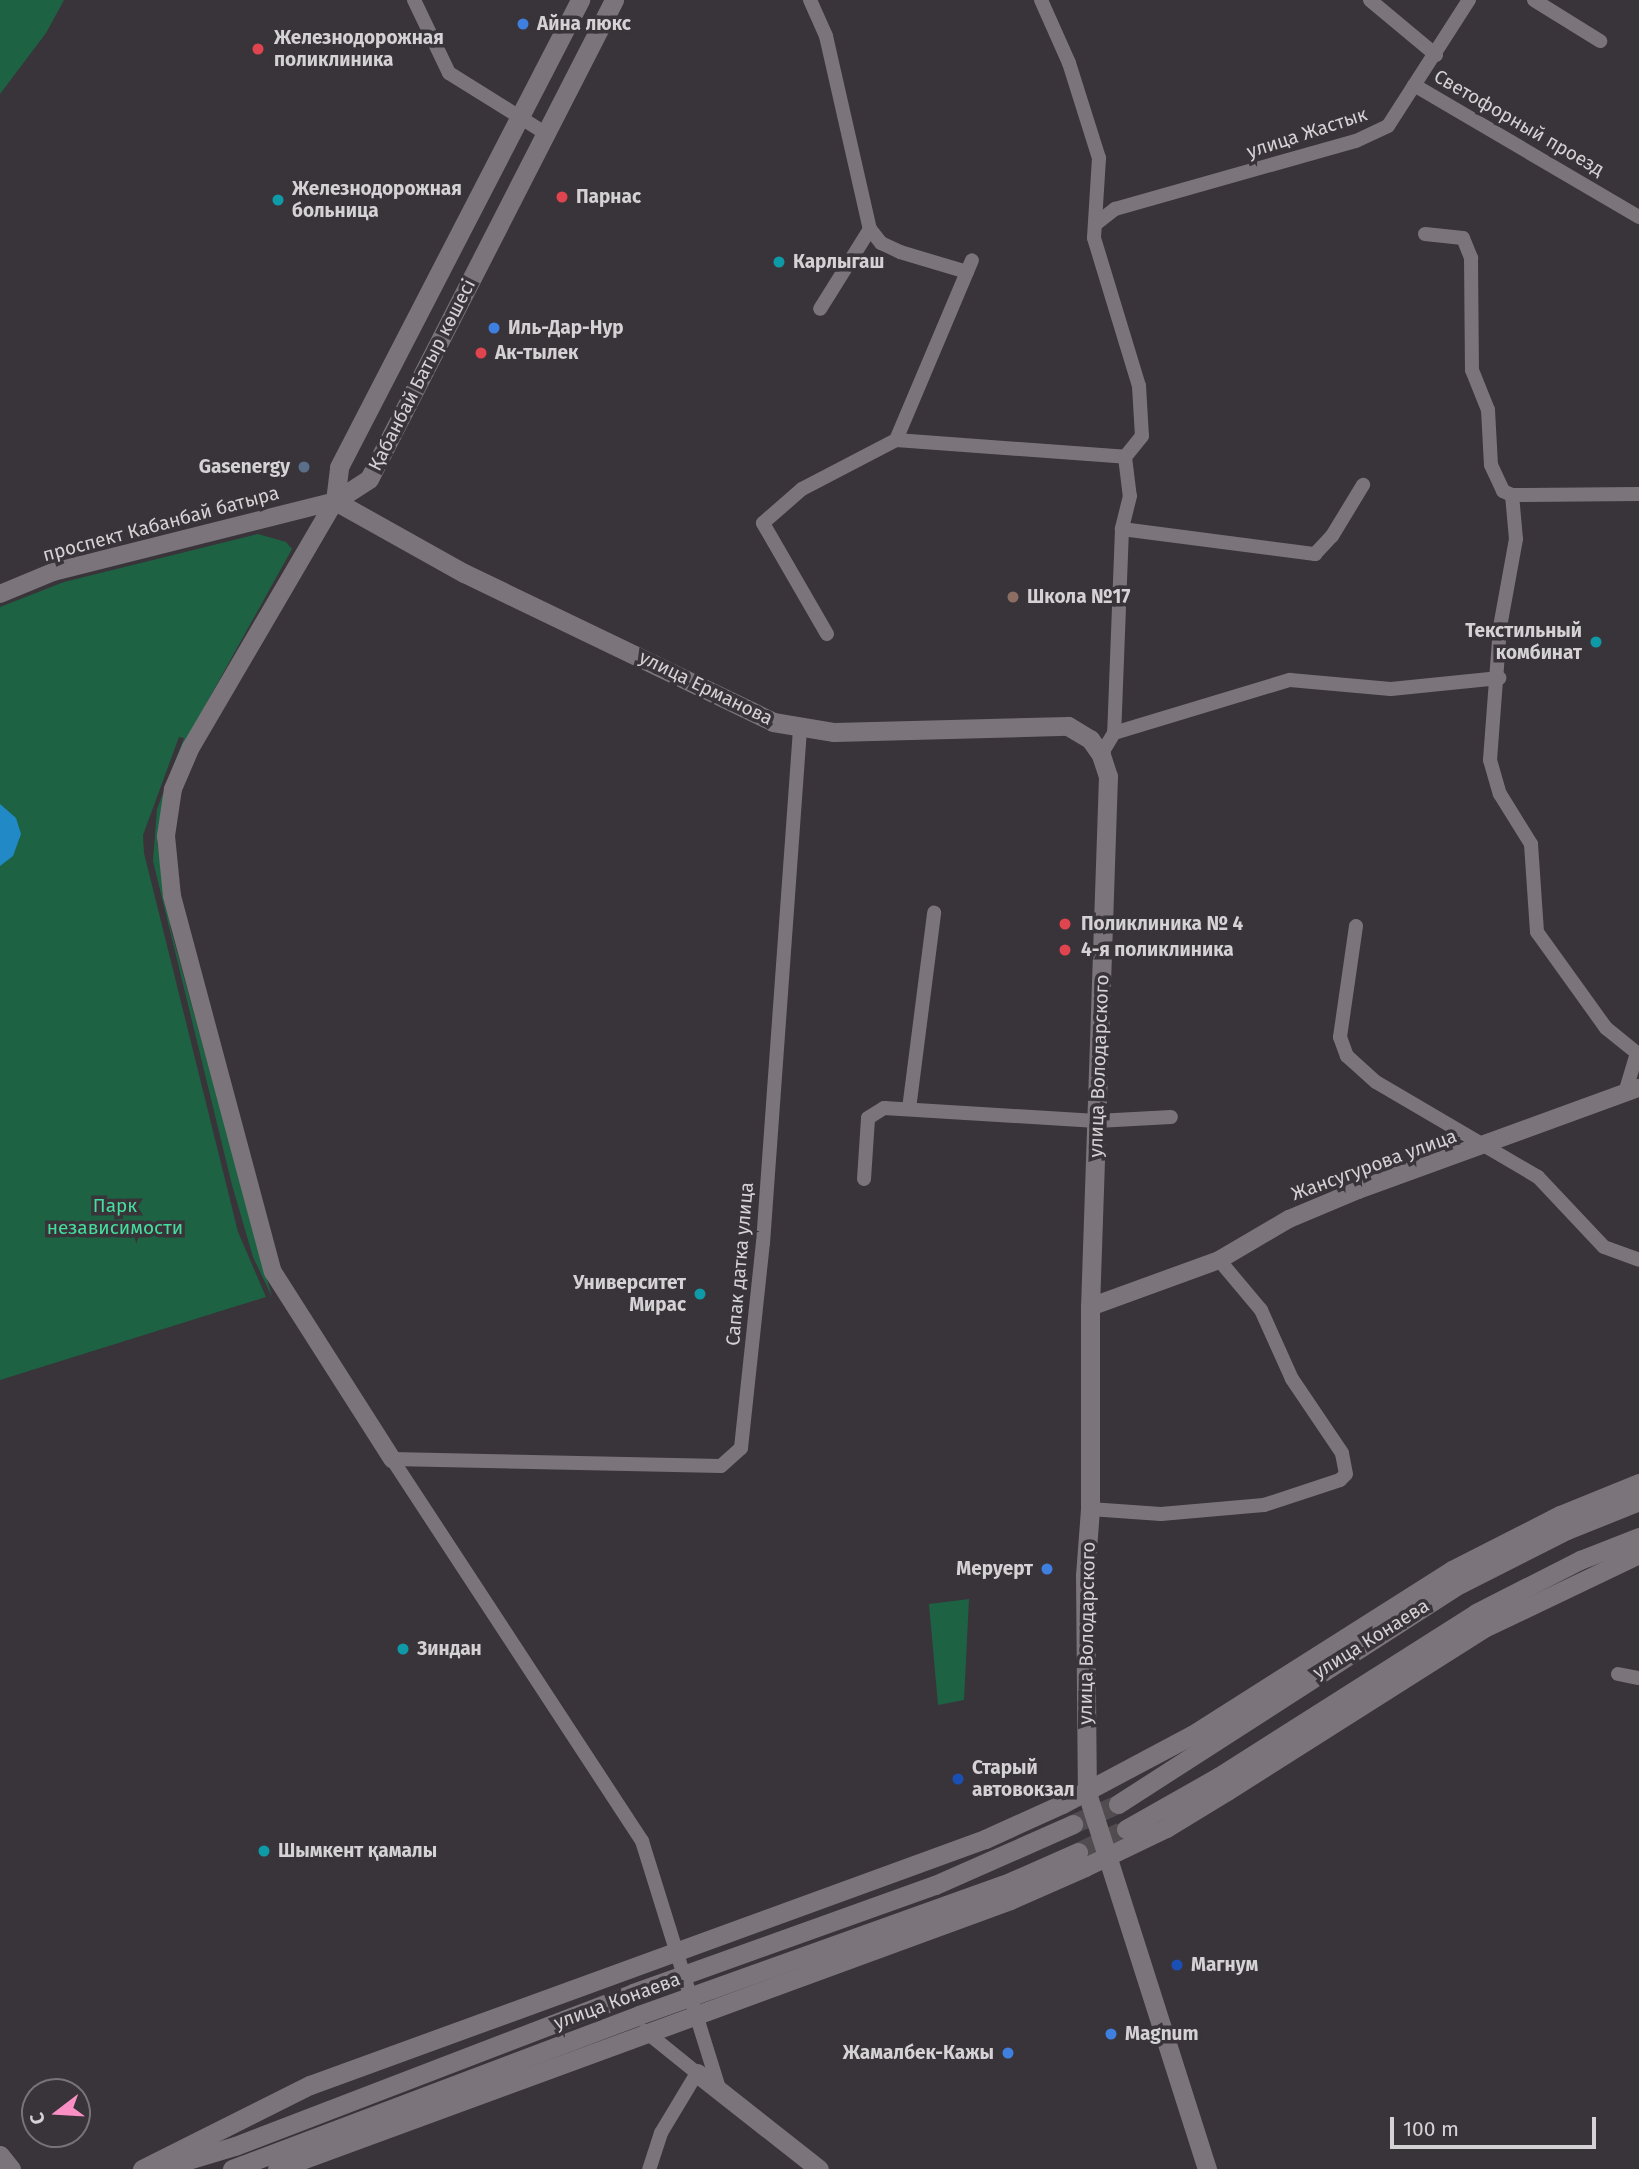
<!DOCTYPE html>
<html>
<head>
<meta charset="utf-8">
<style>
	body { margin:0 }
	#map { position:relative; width:1639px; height:2169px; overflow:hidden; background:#393439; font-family:"Fira Sans",sans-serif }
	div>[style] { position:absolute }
	.green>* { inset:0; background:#1e6244 }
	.water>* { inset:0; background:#2089c6 }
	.secondary-tunnel>* { height:19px; margin-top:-9.5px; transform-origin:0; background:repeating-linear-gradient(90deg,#504c50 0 19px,transparent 0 29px) }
	.minor>* { height:14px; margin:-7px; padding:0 7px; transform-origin:7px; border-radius:7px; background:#7b757b }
	.tertiary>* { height:18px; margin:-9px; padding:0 9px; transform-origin:9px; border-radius:9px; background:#7b757b }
	.secondary>* { height:19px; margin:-9.5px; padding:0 9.5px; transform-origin:9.5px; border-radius:9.5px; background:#7b757b }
	.dots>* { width:19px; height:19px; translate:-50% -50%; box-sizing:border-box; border:4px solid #393439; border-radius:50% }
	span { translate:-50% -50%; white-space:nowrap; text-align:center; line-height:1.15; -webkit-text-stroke:7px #393439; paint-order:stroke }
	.poi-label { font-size:19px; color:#d5d2d5; font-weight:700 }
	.left { translate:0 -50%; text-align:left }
	.right { translate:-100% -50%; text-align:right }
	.street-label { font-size:19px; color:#d5d2d5 }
	.park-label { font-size:19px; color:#44de9e }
	.north { position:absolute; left:21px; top:2078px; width:70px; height:70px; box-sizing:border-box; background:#393439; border:2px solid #777377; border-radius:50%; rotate:253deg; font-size:19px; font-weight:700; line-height:28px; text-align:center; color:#d5d2d5 }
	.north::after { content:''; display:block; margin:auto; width:24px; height:32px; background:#fa8fc6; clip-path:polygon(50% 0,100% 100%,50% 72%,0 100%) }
	.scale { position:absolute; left:1390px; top:2117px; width:206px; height:32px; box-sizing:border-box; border:4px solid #d5d2d5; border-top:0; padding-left:9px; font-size:21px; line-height:24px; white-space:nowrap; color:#d5d2d5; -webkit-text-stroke:5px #393439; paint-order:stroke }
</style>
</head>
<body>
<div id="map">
	<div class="green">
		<div style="clip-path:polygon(0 0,64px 0,46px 33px,0 94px)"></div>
		<div style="clip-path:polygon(258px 534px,286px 542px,292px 549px,191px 731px,167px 787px,157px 842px,171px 930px,272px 1297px,253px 1257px,232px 1185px,153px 861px,157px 809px,184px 738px,179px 737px,143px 835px,144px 853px,238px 1232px,266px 1297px,0 1380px,0 607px,64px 582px)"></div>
		<div style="clip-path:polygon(969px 1599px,964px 1700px,938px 1705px,929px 1604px)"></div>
	</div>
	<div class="water">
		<div style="clip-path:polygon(0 804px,16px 818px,21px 834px,13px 856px,0 866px)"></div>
	</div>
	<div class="secondary-tunnel">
		<div style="left:1073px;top:1824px;width:49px;rotate:-24deg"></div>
		<div style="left:1078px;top:1852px;width:53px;rotate:-25.6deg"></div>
	</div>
	<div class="minor">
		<div style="left:414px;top:0;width:81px;rotate:64.4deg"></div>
		<div style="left:449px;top:73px;width:113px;rotate:32deg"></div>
		<div style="left:810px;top:0;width:39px;rotate:66deg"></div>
		<div style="left:826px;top:36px;width:198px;rotate:77.2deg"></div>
		<div style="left:870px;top:229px;width:94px;rotate:122deg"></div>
		<div style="left:1041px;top:0;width:69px;rotate:66deg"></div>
		<div style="left:1069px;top:63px;width:100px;rotate:72.5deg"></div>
		<div style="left:1099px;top:158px;width:80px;rotate:93.6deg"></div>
		<div style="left:1094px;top:238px;width:155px;rotate:73.1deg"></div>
		<div style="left:1139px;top:386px;width:50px;rotate:86.6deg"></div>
		<div style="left:1142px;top:436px;width:27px;rotate:129deg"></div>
		<div style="left:1125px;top:457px;width:39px;rotate:83deg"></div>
		<div style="left:1130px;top:496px;width:34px;rotate:104deg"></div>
		<div style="left:1122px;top:529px;width:204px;rotate:92.2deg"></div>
		<div style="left:1114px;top:733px;width:26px;rotate:121deg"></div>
		<div style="left:1370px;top:0;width:86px;rotate:39.8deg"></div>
		<div style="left:1534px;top:0;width:78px;rotate:31.8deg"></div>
		<div style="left:1414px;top:85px;width:261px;rotate:30.4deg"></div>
		<div style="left:1097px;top:223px;width:23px;rotate:-38deg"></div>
		<div style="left:1115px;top:209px;width:250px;rotate:-15.8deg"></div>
		<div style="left:1356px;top:141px;width:35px;rotate:-25deg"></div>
		<div style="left:1388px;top:126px;width:150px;rotate:-57.3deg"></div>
		<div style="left:870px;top:229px;width:18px;rotate:52deg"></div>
		<div style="left:881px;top:243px;width:21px;rotate:25deg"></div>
		<div style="left:900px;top:252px;width:70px;rotate:16.6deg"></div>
		<div style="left:1425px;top:234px;width:38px;rotate:6deg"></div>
		<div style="left:1463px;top:238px;width:22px;rotate:68deg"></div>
		<div style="left:1471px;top:258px;width:112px;rotate:89.5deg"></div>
		<div style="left:1472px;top:370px;width:43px;rotate:68.2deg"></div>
		<div style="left:1488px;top:410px;width:55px;rotate:86.9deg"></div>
		<div style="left:1491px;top:465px;width:29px;rotate:65deg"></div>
		<div style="left:1503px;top:491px;width:10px;rotate:24deg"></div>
		<div style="left:1512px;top:495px;width:127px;rotate:-0.5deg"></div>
		<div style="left:896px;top:440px;width:195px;rotate:-67.1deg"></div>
		<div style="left:1512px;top:495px;width:44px;rotate:84.8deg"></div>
		<div style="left:1516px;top:539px;width:89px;rotate:100.3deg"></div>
		<div style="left:1500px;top:627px;width:133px;rotate:94.3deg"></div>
		<div style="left:1490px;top:760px;width:35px;rotate:74deg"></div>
		<div style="left:1500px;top:794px;width:59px;rotate:58.2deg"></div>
		<div style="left:1531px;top:844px;width:88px;rotate:86.1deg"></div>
		<div style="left:1537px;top:932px;width:118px;rotate:54.3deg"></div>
		<div style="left:1606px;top:1028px;width:40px;rotate:39deg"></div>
		<div style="left:1637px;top:1053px;width:42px;rotate:106.7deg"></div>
		<div style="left:1122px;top:529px;width:195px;rotate:7.4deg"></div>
		<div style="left:1315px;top:554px;width:25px;rotate:-47deg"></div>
		<div style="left:1332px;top:536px;width:60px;rotate:-58.7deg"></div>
		<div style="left:827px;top:634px;width:128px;rotate:-120deg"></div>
		<div style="left:763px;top:523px;width:52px;rotate:-41.1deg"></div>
		<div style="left:802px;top:489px;width:106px;rotate:-27.5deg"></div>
		<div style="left:896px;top:440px;width:230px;rotate:4.2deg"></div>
		<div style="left:1114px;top:733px;width:184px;rotate:-16.8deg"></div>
		<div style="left:1290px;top:680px;width:101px;rotate:5.1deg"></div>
		<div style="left:1391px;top:689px;width:109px;rotate:-5.8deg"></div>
		<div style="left:1356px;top:926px;width:112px;rotate:98.2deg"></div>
		<div style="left:1340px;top:1037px;width:20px;rotate:70deg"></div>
		<div style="left:1347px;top:1056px;width:39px;rotate:42deg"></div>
		<div style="left:1376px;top:1082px;width:188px;rotate:30.4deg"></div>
		<div style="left:1538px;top:1177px;width:96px;rotate:46.7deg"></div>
		<div style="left:1604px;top:1247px;width:37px;rotate:20deg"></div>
		<div style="left:909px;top:1109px;width:198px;rotate:-82.7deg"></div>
		<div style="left:864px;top:1179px;width:61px;rotate:-86.2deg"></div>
		<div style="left:868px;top:1118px;width:19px;rotate:-32deg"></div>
		<div style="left:884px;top:1108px;width:213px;rotate:3.5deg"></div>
		<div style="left:1097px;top:1121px;width:74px;rotate:-3.1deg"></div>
		<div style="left:392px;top:1459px;width:329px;rotate:1.2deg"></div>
		<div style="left:721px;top:1466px;width:27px;rotate:-42deg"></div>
		<div style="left:741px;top:1448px;width:206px;rotate:-83.9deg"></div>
		<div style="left:763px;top:1243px;width:515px;rotate:-85.88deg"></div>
		<div style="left:392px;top:1459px;width:457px;rotate:56.8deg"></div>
		<div style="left:642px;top:1841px;width:262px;rotate:72.7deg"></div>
		<div style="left:1090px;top:1509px;width:71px;rotate:4deg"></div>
		<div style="left:1161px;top:1514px;width:103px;rotate:-5deg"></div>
		<div style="left:1264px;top:1505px;width:80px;rotate:-18.2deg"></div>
		<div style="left:1340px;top:1480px;width:8px;rotate:-45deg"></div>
		<div style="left:1346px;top:1474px;width:21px;rotate:-101deg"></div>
		<div style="left:1342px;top:1453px;width:89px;rotate:-124deg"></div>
		<div style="left:1292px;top:1379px;width:76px;rotate:-114.2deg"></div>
		<div style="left:1261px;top:1310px;width:65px;rotate:-130deg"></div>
		<div style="left:1618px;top:1674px;width:21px;rotate:11deg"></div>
		<div style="left:645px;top:2031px;width:67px;rotate:38.9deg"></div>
		<div style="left:697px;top:2073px;width:70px;rotate:121deg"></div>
		<div style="left:661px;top:2133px;width:38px;rotate:108deg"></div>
	</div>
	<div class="tertiary">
		<div style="left:335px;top:501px;width:285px;rotate:120.3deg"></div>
		<div style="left:191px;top:747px;width:46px;rotate:113.2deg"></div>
		<div style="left:173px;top:789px;width:48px;rotate:98.5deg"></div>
		<div style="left:166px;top:836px;width:60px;rotate:84.3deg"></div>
		<div style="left:172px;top:896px;width:389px;rotate:75deg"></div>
		<div style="left:273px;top:1272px;width:222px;rotate:57.5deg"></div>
		<div style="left:0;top:594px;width:57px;rotate:-22.5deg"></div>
		<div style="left:53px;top:572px;width:291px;rotate:-14.1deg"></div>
		<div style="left:1090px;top:1307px;width:137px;rotate:-20deg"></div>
		<div style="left:1219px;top:1260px;width:81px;rotate:-30.4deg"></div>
		<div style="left:1289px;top:1219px;width:75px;rotate:-22.8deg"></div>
		<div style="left:1358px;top:1190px;width:299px;rotate:-20deg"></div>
	</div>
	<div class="secondary">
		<div style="left:335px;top:501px;width:148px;rotate:29.2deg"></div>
		<div style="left:464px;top:573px;width:343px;rotate:25.7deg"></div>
		<div style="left:773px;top:722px;width:62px;rotate:9.3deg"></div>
		<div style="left:834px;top:732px;width:234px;rotate:-1.5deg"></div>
		<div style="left:1068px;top:726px;width:26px;rotate:31deg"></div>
		<div style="left:1090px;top:739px;width:19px;rotate:55deg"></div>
		<div style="left:1101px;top:755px;width:22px;rotate:72deg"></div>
		<div style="left:1108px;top:776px;width:531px;rotate:91.94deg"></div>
		<div style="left:1090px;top:1307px;width:202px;rotate:90deg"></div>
		<div style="left:1090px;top:1509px;width:66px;rotate:94.3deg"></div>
		<div style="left:1085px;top:1575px;width:218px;rotate:89.5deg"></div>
		<div style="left:1087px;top:1793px;width:395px;rotate:72.3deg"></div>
		<div style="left:335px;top:501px;width:40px;rotate:-32.9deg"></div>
		<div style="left:369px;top:479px;width:538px;rotate:-62.91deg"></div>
		<div style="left:335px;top:501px;width:34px;rotate:-83deg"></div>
		<div style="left:339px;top:467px;width:526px;rotate:-62.7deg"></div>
		<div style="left:1118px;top:1804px;width:407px;rotate:-32.8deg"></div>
		<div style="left:1460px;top:1584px;width:120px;rotate:-26.8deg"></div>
		<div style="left:1567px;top:1530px;width:78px;rotate:-21.9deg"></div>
		<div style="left:1126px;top:1829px;width:106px;rotate:-29.5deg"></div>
		<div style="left:1218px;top:1777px;width:306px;rotate:-32.4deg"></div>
		<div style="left:1476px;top:1613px;width:117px;rotate:-27deg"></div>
		<div style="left:1580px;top:1560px;width:63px;rotate:-21.3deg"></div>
		<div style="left:697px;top:2073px;width:155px;rotate:38.2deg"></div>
		<div style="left:0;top:2155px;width:18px;rotate:52deg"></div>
		<div style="left:161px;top:2168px;width:77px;rotate:-16.6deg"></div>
		<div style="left:235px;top:2146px;width:426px;rotate:-21deg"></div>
		<div style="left:633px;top:1993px;width:321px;rotate:-19.7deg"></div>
		<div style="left:935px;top:1885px;width:151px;rotate:-23.8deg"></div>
		<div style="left:142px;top:2169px;width:188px;rotate:-26.6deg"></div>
		<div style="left:310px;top:2085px;width:718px;rotate:-20.02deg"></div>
		<div style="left:985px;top:1839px;width:85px;rotate:-24.4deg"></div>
		<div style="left:1062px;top:1804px;width:147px;rotate:-28deg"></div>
		<div style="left:1192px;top:1735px;width:308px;rotate:-32.4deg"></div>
		<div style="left:1452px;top:1570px;width:121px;rotate:-27deg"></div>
		<div style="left:1560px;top:1515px;width:85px;rotate:-22.1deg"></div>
		<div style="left:232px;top:2169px;width:435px;rotate:-20.7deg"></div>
		<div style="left:639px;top:2015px;width:387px;rotate:-19.7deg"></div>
		<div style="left:1003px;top:1885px;width:82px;rotate:-23.7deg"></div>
		<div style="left:277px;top:2169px;width:781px;rotate:-20.15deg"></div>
		<div style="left:1010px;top:1900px;width:82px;rotate:-23.7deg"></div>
		<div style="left:1085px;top:1867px;width:90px;rotate:-25.7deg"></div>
		<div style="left:1166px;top:1828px;width:71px;rotate:-31.2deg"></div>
		<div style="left:1227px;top:1791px;width:304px;rotate:-32.4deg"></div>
		<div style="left:1484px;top:1628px;width:172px;rotate:-25.5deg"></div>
	</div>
	<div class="dots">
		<div style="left:523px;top:24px;background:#3f7fe0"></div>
		<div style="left:258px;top:49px;background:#e0444e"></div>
		<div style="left:562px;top:197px;background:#e0444e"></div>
		<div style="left:278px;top:200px;background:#0f9aa8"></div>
		<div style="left:779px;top:262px;background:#0f9aa8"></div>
		<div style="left:494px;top:328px;background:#3f7fe0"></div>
		<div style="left:481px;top:353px;background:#e0444e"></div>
		<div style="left:304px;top:467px;background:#5c6f8a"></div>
		<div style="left:1013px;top:597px;background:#8d6e63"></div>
		<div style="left:1596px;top:642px;background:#0f9aa8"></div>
		<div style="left:1065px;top:924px;background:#e0444e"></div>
		<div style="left:1065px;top:950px;background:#e0444e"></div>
		<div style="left:700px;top:1294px;background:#0f9aa8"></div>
		<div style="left:1047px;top:1569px;background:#3f7fe0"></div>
		<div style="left:403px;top:1649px;background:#0f9aa8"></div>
		<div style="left:958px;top:1779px;background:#1a4fb4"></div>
		<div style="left:264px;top:1851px;background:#0f9aa8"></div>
		<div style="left:1177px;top:1965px;background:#1a4fb4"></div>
		<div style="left:1111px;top:2034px;background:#3f7fe0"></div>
		<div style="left:1008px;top:2053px;background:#3f7fe0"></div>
	</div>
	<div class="poi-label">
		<span class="left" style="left:537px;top:24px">Айна люкс</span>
		<span class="left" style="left:274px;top:49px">Железнодорожная<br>поликлиника</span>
		<span class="left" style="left:292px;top:200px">Железнодорожная<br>больница</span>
		<span class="left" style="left:576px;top:197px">Парнас</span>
		<span class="left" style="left:793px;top:262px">Карлыгаш</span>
		<span class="left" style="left:508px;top:328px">Иль-Дар-Нур</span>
		<span class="left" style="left:495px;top:353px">Ак-тылек</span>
		<span class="right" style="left:290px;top:467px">Gasenergy</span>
		<span class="left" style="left:1027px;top:597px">Школа №17</span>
		<span class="right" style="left:1582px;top:642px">Текстильный<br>комбинат</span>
		<span class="left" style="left:1081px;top:924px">Поликлиника № 4</span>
		<span class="left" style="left:1081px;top:950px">4-я поликлиника</span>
		<span class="right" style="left:686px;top:1294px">Университет<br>Мирас</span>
		<span class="right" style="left:1033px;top:1569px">Меруерт</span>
		<span class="left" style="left:417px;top:1649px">Зиндан</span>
		<span class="left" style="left:972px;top:1779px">Старый<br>автовокзал</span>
		<span class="left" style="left:278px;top:1851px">Шымкент қамалы</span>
		<span class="left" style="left:1191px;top:1965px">Магнум</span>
		<span class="left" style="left:1125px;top:2034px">Magnum</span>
		<span class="right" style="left:994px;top:2053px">Жамалбек-Кажы</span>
	</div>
	<div class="street-label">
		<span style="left:1519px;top:123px;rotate:30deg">Светофорный проезд</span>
		<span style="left:1307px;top:133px;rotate:-18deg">улица Жастык</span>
		<span style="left:422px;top:375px;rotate:-63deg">Қабанбай Батыр көшесі</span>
		<span style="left:161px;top:524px;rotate:-15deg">проспект Кабанбай батыра</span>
		<span style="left:706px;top:688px;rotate:26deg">улица Ерманова</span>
		<span style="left:1099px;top:1066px;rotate:-88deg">улица Володарского</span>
		<span style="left:1374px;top:1165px;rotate:-20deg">Жансугурова улица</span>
		<span style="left:740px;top:1264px;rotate:-85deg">Сапак датка улица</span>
		<span style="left:1087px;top:1633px;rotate:-89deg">улица Володарского</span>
		<span style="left:1371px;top:1639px;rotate:-32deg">улица Конаева</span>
		<span style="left:617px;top:2001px;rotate:-20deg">улица Конаева</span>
	</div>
	<div class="park-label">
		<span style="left:115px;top:1217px">Парк<br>независимости</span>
	</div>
	<div class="north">С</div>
	<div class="scale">100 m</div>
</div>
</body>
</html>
